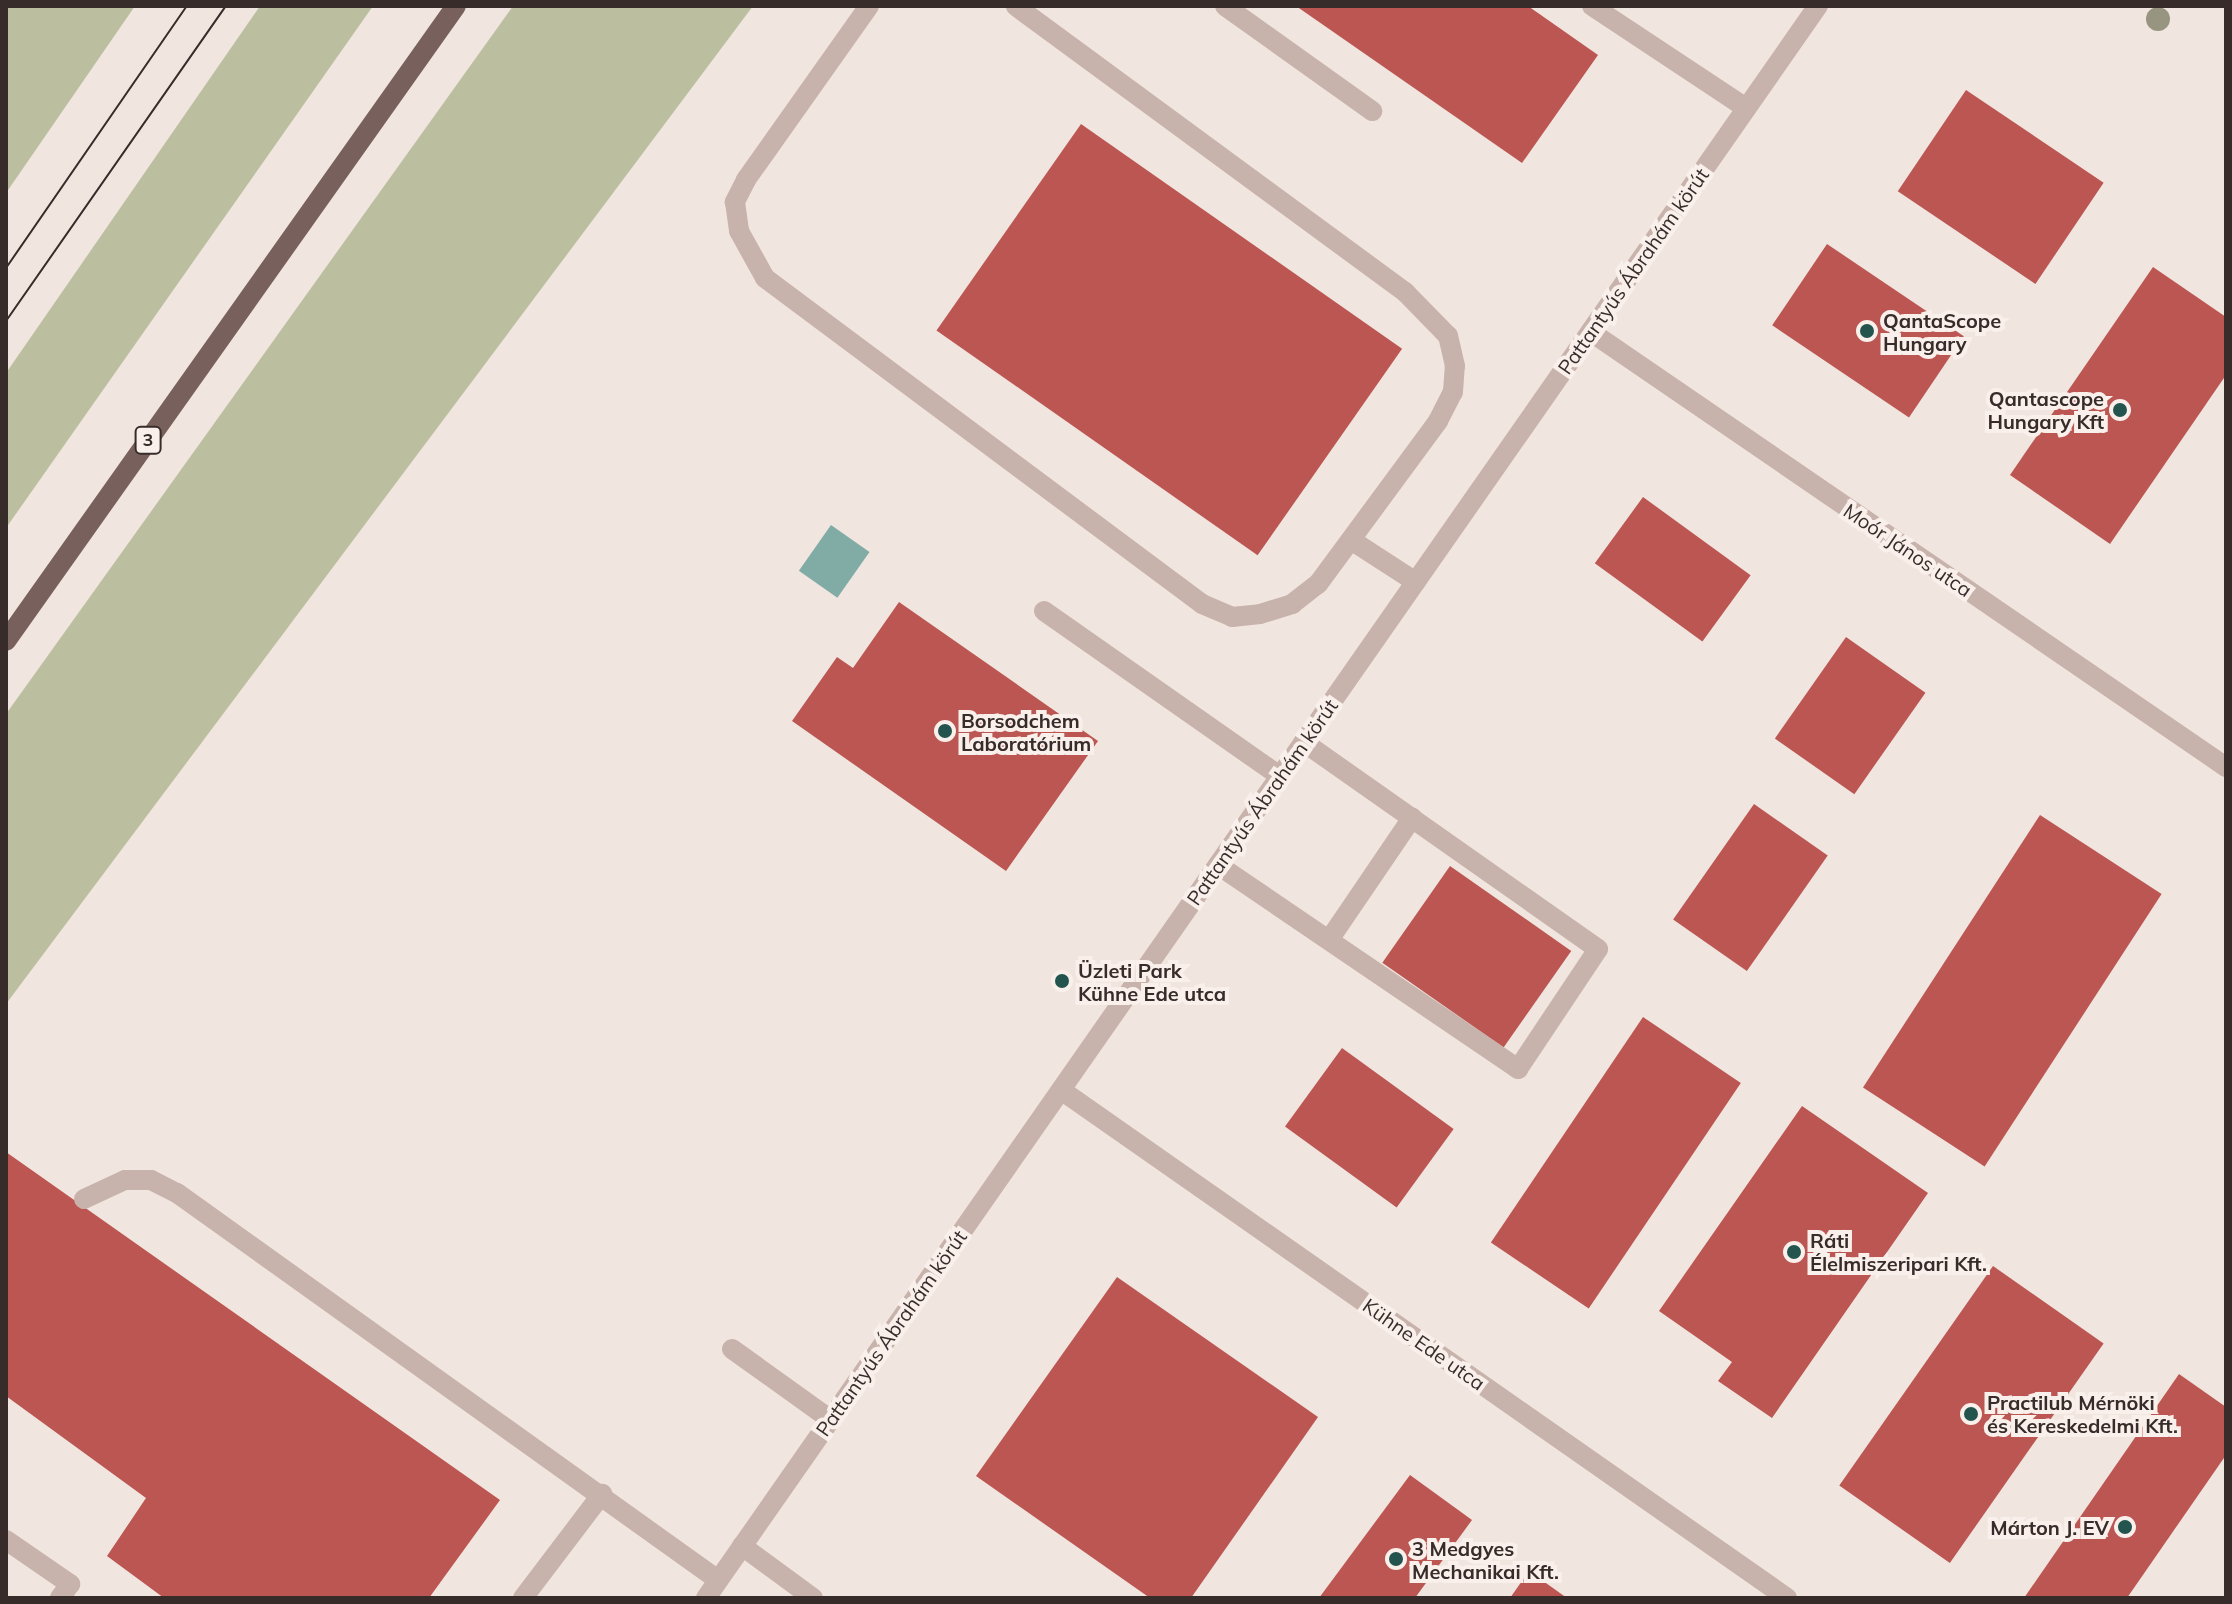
<!DOCTYPE html>
<html>
<head>
<meta charset="utf-8">
<style>
	body { margin:0 }
	#map { position:relative; width:2232px; height:1604px; overflow:hidden; background:#f1e5df; font-family:Mulish,sans-serif }
	div>[style] { position:absolute }
	.green>* { inset:0; background:#bbbfa0 }
	.water>* { inset:0; background:#80aca5; transform-origin:0 0 }
	.building>* { inset:0; background:#bc5652; transform-origin:0 0 }
	.path>* { height:5px; margin-top:-2.5px; transform-origin:0; background:repeating-linear-gradient(90deg,#b49d96 0 4px,transparent 0 8px) }
	.service>* { height:20px; margin:-10px; padding:0 10px; transform-origin:10px; border-radius:10px; background:#c8b3ac }
	.minor>* { height:20px; margin:-10px; padding:0 10px; transform-origin:10px; border-radius:10px; background:#c8b3ac }
	.primary>* { height:20px; margin:-10px; padding:0 10px; transform-origin:10px; border-radius:10px; background:#78605d }
	.tram>* { height:2px; margin:-1px; padding:0 1px; transform-origin:1px; border-radius:1px; background:#372c2a }
	.trees>* { width:24px; height:24px; margin:-12px; border-radius:50%; background:#97957f }
	.dots>* { width:22px; height:22px; translate:-50% -50%; box-sizing:border-box; border:4px solid #f9f0ec; border-radius:50% }
	span { translate:-50% -50%; white-space:nowrap; text-align:center; line-height:1.15; -webkit-text-stroke:8px #f9f0ec; paint-order:stroke }
	.shield-label span { padding:2px 6px; background:#f9f0ec; border:2px solid; border-radius:6px; -webkit-text-stroke-width:0 }
	.shield-label { font-size:18px; color:#372c2a; font-weight:700 }
	.street-label { font-size:20px; color:#372c2a }
	.poi-label { font-size:20px; color:#372c2a; font-weight:700 }
	.left { translate:0 -50%; text-align:left }
	.right { translate:-100% -50%; text-align:right }
	.frame { position:absolute; inset:0; border:8px solid #372c2a; pointer-events:none }
</style>
</head>
<body>
<div id="map">
	<div class="green">
		<div style="clip-path:polygon(6px 6px,135px 6px,6px 193px)"></div>
		<div style="clip-path:polygon(260px 6px,373px 6px,6px 528px,6px 373px)"></div>
		<div style="clip-path:polygon(513px 6px,753px 6px,6px 1004px,6px 714px)"></div>
	</div>
	<div class="water">
		<div style="left:831px;top:525px;width:47px;height:56px;rotate:35deg"></div>
	</div>
	<div class="building">
		<div style="clip-path:polygon(1296px 6px,1528px 6px,1598px 55px,1522px 163px)"></div>
		<div style="left:1966px;top:90px;width:166px;height:122px;rotate:34deg"></div>
		<div style="left:1081px;top:124px;width:392px;height:252px;rotate:35deg"></div>
		<div style="left:1827px;top:244px;width:165px;height:98px;rotate:34deg"></div>
		<div style="clip-path:polygon(2153px 267px,2226px 317px,2226px 375px,2110px 544px,2010px 475px)"></div>
		<div style="left:1643px;top:497px;width:133px;height:82px;rotate:36deg"></div>
		<div style="clip-path:polygon(899px 602px,1098px 741px,1006px 871px,792px 721px,837px 657px,853px 668px)"></div>
		<div style="left:1846px;top:637px;width:97px;height:124px;rotate:35deg"></div>
		<div style="left:1754px;top:804px;width:90px;height:141px;rotate:35deg"></div>
		<div style="left:2040px;top:815px;width:145px;height:325px;rotate:33deg"></div>
		<div style="left:1450px;top:866px;width:148px;height:118px;rotate:35deg"></div>
		<div style="left:1643px;top:1017px;width:118px;height:272px;rotate:34deg"></div>
		<div style="left:1342px;top:1048px;width:138px;height:97px;rotate:36deg"></div>
		<div style="clip-path:polygon(1802px 1106px,1928px 1193px,1772px 1418px,1718px 1381px,1732px 1362px,1659px 1311px)"></div>
		<div style="clip-path:polygon(6px 1152px,500px 1500px,429px 1598px,164px 1598px,107px 1556px,146px 1498px,6px 1396px)"></div>
		<div style="left:1993px;top:1266px;width:135px;height:268px;rotate:35deg"></div>
		<div style="clip-path:polygon(1117px 1277px,1318px 1417px,1191px 1598px,1150px 1598px,976px 1476px)"></div>
		<div style="clip-path:polygon(2179px 1374px,2226px 1407px,2226px 1455px,2127px 1598px,2024px 1598px)"></div>
		<div style="clip-path:polygon(1410px 1475px,1472px 1520px,1415px 1598px,1319px 1598px)"></div>
		<div style="clip-path:polygon(1529px 1571px,1567px 1598px,1510px 1598px)"></div>
	</div>
	<div class="path">
		<div style="left:6px;top:7px;width:1px;rotate:-45deg"></div>
	</div>
	<div class="service">
		<div style="left:869px;top:6px;width:213px;rotate:125.3deg"></div>
		<div style="left:746px;top:180px;width:25px;rotate:117deg"></div>
		<div style="left:735px;top:202px;width:29px;rotate:82deg"></div>
		<div style="left:739px;top:231px;width:54px;rotate:61deg"></div>
		<div style="left:765px;top:278px;width:545px;rotate:36.72deg"></div>
		<div style="left:1202px;top:604px;width:33px;rotate:23deg"></div>
		<div style="left:1232px;top:617px;width:28px;rotate:-6deg"></div>
		<div style="left:1260px;top:614px;width:34px;rotate:-17deg"></div>
		<div style="left:1292px;top:604px;width:33px;rotate:-38deg"></div>
		<div style="left:1318px;top:584px;width:202px;rotate:-53.6deg"></div>
		<div style="left:1438px;top:421px;width:33px;rotate:-63deg"></div>
		<div style="left:1453px;top:392px;width:26px;rotate:-86deg"></div>
		<div style="left:1455px;top:366px;width:31px;rotate:-103deg"></div>
		<div style="left:1448px;top:336px;width:62px;rotate:-134.3deg"></div>
		<div style="left:1405px;top:292px;width:483px;rotate:-143.7deg"></div>
		<div style="left:1225px;top:6px;width:181px;rotate:35.5deg"></div>
		<div style="left:1592px;top:6px;width:185px;rotate:33.5deg"></div>
		<div style="left:1351px;top:540px;width:77px;rotate:32.9deg"></div>
		<div style="left:1044px;top:611px;width:288px;rotate:35deg"></div>
		<div style="left:1218px;top:865px;width:363px;rotate:34.2deg"></div>
		<div style="left:1518px;top:1069px;width:144px;rotate:-56.3deg"></div>
		<div style="left:1598px;top:949px;width:360px;rotate:-144.9deg"></div>
		<div style="left:1329px;top:940px;width:148px;rotate:-55.8deg"></div>
		<div style="left:84px;top:1199px;width:45px;rotate:-24.9deg"></div>
		<div style="left:125px;top:1180px;width:26px"></div>
		<div style="left:151px;top:1180px;width:29px;rotate:27deg"></div>
		<div style="left:177px;top:1193px;width:665px;rotate:35.58deg"></div>
		<div style="left:732px;top:1349px;width:122px;rotate:35.6deg"></div>
		<div style="left:6px;top:1540px;width:78px;rotate:34.5deg"></div>
		<div style="left:70px;top:1584px;width:17px;rotate:126deg"></div>
		<div style="left:742px;top:1546px;width:88px;rotate:36.2deg"></div>
		<div style="left:523px;top:1598px;width:131px;rotate:-52.8deg"></div>
	</div>
	<div class="minor">
		<div style="left:1591px;top:332px;width:770px;rotate:34.41deg"></div>
		<div style="left:1061px;top:1090px;width:886px;rotate:34.98deg"></div>
		<div style="left:706px;top:1598px;width:1942px;rotate:-55.07deg"></div>
	</div>
	<div class="primary">
		<div style="left:6px;top:641px;width:778px;rotate:-54.68deg"></div>
	</div>
	<div class="tram">
		<div style="left:6px;top:268px;width:318px;rotate:-55.4deg"></div>
		<div style="left:6px;top:321px;width:384px;rotate:-55.1deg"></div>
	</div>
	<div class="trees">
		<div style="left:2158px;top:19px"></div>
	</div>
	<div class="dots">
		<div style="left:1867px;top:331px;background:#23554e"></div>
		<div style="left:2120px;top:410px;background:#23554e"></div>
		<div style="left:945px;top:731px;background:#23554e"></div>
		<div style="left:1062px;top:981px;background:#23554e"></div>
		<div style="left:1794px;top:1252px;background:#23554e"></div>
		<div style="left:1971px;top:1414px;background:#23554e"></div>
		<div style="left:2125px;top:1527px;background:#23554e"></div>
		<div style="left:1396px;top:1559px;background:#23554e"></div>
	</div>
	<div class="shield-label">
		<span style="left:148px;top:440px">3</span>
	</div>
	<div class="street-label">
		<span style="left:1633px;top:271px;rotate:-55deg">Pattantyús Ábrahám körút</span>
		<span style="left:1908px;top:550px;rotate:34deg">Moór János utca</span>
		<span style="left:1262px;top:802px;rotate:-55deg">Pattantyús Ábrahám körút</span>
		<span style="left:891px;top:1333px;rotate:-55deg">Pattantyús Ábrahám körút</span>
		<span style="left:1424px;top:1344px;rotate:35deg">Kühne Ede utca</span>
	</div>
	<div class="poi-label">
		<span class="left" style="left:1883px;top:332px">QantaScope<br>Hungary</span>
		<span class="right" style="left:2104px;top:410px">Qantascope<br>Hungary Kft</span>
		<span class="left" style="left:961px;top:732px">Borsodchem<br>Laboratórium</span>
		<span class="left" style="left:1078px;top:982px">Üzleti Park<br>Kühne Ede utca</span>
		<span class="left" style="left:1810px;top:1252px">Ráti<br>Élelmiszeripari Kft.</span>
		<span class="left" style="left:1987px;top:1414px">Practilub Mérnöki<br>és Kereskedelmi Kft.</span>
		<span class="right" style="left:2109px;top:1527px">Márton J. EV</span>
		<span class="left" style="left:1412px;top:1560px">3 Medgyes<br>Mechanikai Kft.</span>
	</div>
	<div class="frame"></div>
</div>
</body>
</html>
